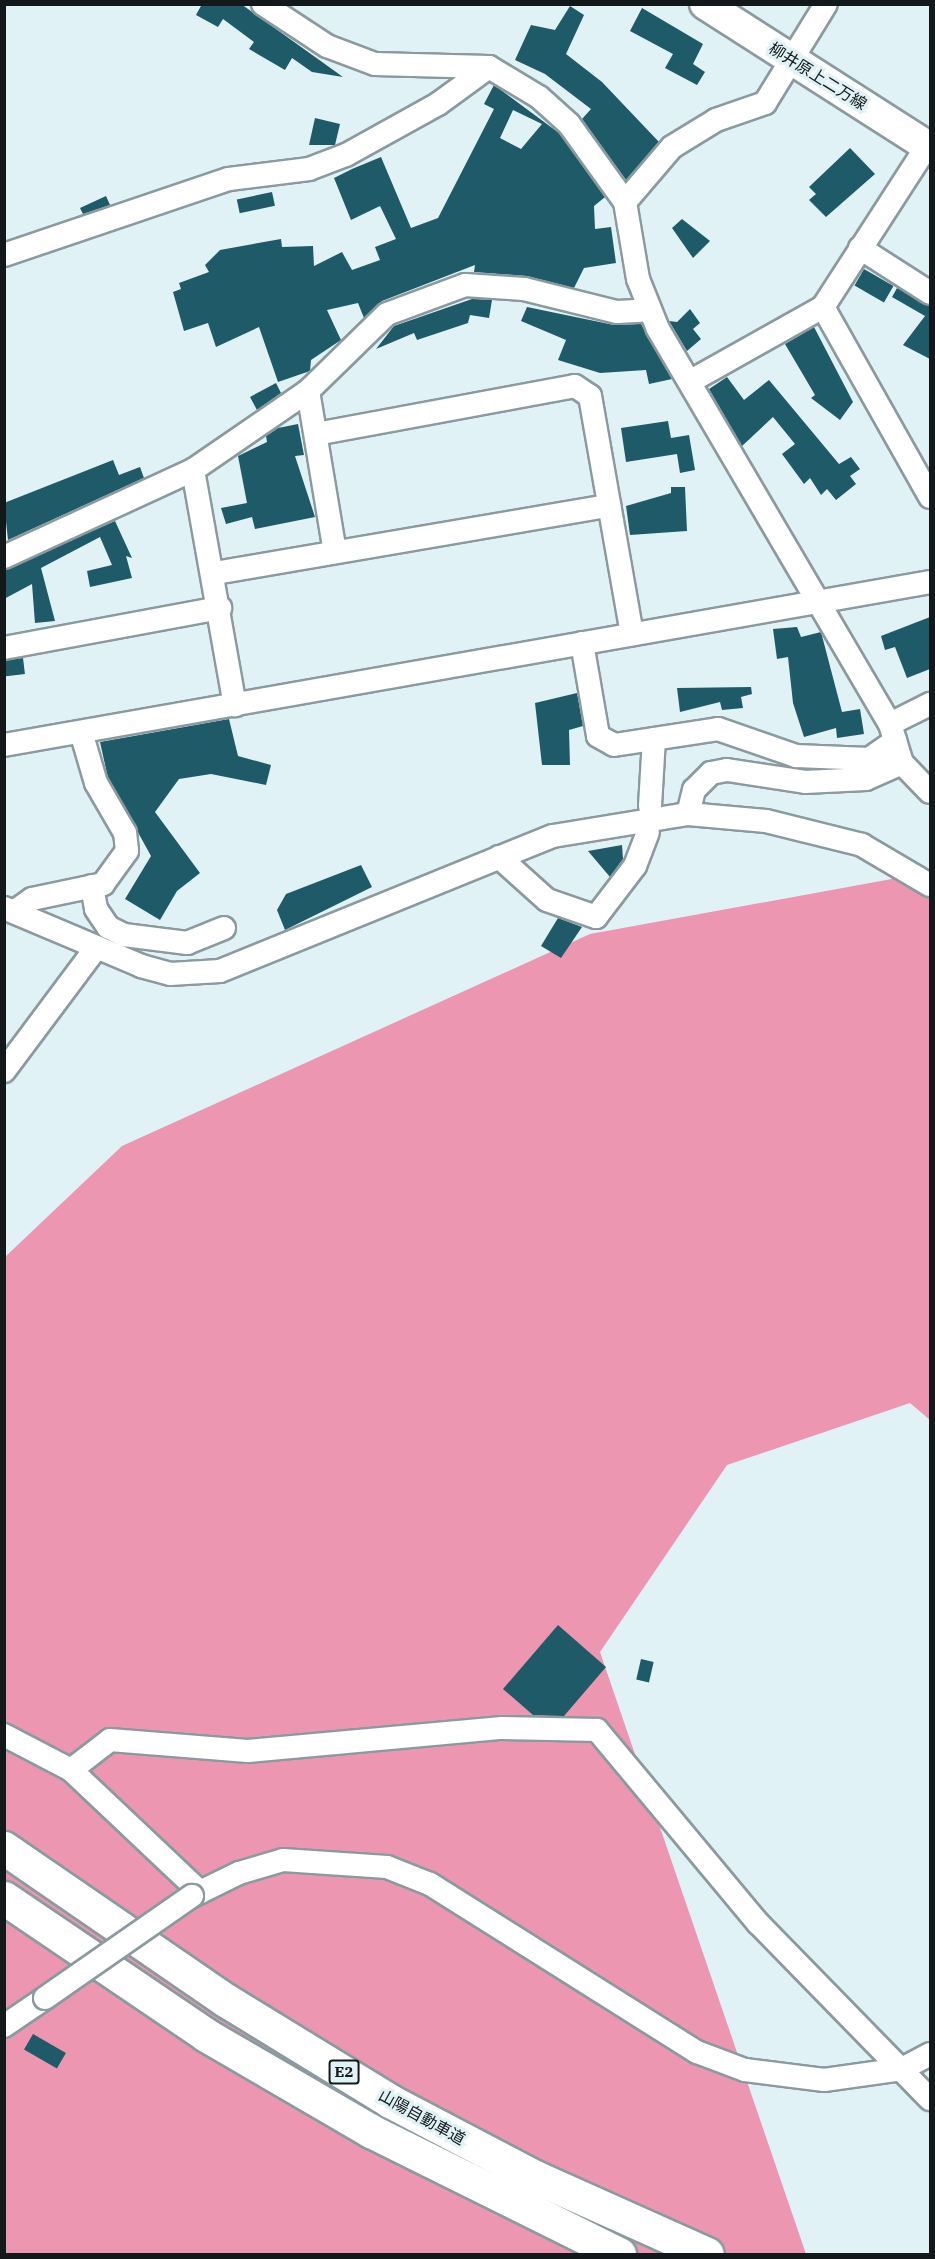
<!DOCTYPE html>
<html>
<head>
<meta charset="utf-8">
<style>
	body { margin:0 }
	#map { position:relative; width:935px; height:2259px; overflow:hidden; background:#e0f2f6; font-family:"IBM Plex Serif","Noto Sans JP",serif }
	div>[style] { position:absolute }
	.forest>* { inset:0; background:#ec96b1 }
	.building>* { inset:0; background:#1e5a68; transform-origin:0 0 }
	.roads { filter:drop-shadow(2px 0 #8a9a9f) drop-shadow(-2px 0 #8a9a9f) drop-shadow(0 2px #8a9a9f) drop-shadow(0 -2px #8a9a9f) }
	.minor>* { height:22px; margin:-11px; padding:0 11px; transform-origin:11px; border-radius:11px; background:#fff }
	.major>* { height:30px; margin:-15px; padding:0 15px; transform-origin:15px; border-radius:15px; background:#fff }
	.highway>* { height:33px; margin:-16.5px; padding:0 16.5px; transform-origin:16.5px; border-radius:16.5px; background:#fff }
	.bridges { filter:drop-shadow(2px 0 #8a9a9f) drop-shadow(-2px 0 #8a9a9f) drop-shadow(0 2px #8a9a9f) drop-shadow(0 -2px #8a9a9f) }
	.minor-bridge>* { height:22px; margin:-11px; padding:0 11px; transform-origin:11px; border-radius:11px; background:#fff }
	span { translate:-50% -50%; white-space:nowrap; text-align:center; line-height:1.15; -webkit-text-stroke:6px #e0f2f6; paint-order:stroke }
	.shield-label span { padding:2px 4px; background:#e0f2f6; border:2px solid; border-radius:4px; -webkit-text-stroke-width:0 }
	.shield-label { font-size:15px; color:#13191b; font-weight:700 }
	.street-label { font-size:16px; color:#13191b }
	.frame { position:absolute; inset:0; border:6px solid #13191b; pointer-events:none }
</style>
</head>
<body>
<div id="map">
	<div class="forest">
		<div style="clip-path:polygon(930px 872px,930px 1420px,910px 1403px,727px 1465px,600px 1652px,806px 2254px,5px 2254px,5px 1257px,122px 1146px,590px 934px)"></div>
	</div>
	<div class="building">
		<div style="clip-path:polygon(202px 4px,241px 4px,343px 77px,312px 72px,292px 58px,285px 70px,249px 49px,254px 42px,223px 19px,218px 27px,196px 15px)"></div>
		<div style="clip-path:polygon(570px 6px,584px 15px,566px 54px,602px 82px,659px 142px,626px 180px,582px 119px,591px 109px,545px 74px,515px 60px,531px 25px,555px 30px)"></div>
		<div style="clip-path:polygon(642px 8px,703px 44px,693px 64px,705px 72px,697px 85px,665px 68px,673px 54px,630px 31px)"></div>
		<div style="clip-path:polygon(evenodd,494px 85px,559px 133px,605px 197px,594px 206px,595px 229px,611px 227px,616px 263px,584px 268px,574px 288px,527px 276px,474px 272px,475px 265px,382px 301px,364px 318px,358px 303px,327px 310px,341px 340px,311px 360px,310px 371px,278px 382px,259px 327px,216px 347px,208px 323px,184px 331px,173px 292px,181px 289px,179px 283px,209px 272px,205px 265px,220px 250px,281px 239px,282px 247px,313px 246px,314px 266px,342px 252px,352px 270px,380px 260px,375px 247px,396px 239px,380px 206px,351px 220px,334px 178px,352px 169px,381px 157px,411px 228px,438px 218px,494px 109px,484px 104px,494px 85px,513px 110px,542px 124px,521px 149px,500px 138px,513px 110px)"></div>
		<div style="clip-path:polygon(315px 118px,340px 124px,335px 145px,309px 145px)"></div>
		<div style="clip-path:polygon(850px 148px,875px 174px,826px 217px,809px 200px,816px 194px,809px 187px)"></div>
		<div style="left:272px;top:192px;width:14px;height:36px;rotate:78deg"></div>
		<div style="clip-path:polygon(106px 196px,110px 205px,83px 214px,80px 208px)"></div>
		<div style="clip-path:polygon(682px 219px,710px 241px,693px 258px,672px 228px)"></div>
		<div style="left:864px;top:269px;width:34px;height:19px;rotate:30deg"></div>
		<div style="clip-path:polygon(897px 288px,930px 306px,930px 359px,903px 345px,925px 316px,892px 297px)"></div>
		<div style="clip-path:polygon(472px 299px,492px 300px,489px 318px,470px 315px,468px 323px,417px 340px,414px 333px,376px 349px,394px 326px)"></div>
		<div style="clip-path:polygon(527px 307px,614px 325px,641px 324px,672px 379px,649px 384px,646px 370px,600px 373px,558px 360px,566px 340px,521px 321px)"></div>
		<div style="clip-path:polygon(690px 309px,700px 323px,693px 329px,701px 339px,687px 351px,669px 321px,677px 322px)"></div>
		<div style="clip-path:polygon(814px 327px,853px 402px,840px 420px,811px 398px,815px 395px,785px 344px)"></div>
		<div style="clip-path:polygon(727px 377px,744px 400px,769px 380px,839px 464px,851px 457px,860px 469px,850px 476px,856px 484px,836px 500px,827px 489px,821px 495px,810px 478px,804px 484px,782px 454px,795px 444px,773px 417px,742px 446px,709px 389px)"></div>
		<div style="clip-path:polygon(276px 383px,281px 393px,257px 410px,250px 397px)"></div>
		<div style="clip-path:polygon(668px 421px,671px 438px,689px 435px,695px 470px,680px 473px,677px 454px,626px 462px,621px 428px)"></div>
		<div style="clip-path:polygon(298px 424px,304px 455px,295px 456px,315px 517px,255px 529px,252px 517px,226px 524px,221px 508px,247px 503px,238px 456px,267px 442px,266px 436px,278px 428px)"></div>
		<div style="clip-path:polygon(113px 460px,119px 475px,140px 467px,144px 478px,8px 540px,4px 503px)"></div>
		<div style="clip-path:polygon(671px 487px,685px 487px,687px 531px,630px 535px,626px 506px,671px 493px)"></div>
		<div style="clip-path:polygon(115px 521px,132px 558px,126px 556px,132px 578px,90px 587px,87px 571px,112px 565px,100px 537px,41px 568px,55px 621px,35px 623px,32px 584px,4px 599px,4px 570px)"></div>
		<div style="clip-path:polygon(930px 617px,930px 669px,907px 678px,895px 647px,885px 650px,881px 636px)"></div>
		<div style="clip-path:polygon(797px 627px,801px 637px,821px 632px,842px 712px,860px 709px,864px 734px,837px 738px,836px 728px,804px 737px,793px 703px,788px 657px,777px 659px,773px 629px)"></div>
		<div style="left:23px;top:658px;width:16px;height:19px;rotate:83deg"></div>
		<div style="clip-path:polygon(751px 687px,752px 694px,741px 697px,743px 708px,722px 710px,720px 702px,680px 712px,677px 688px)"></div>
		<div style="clip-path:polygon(577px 693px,583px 726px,569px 730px,570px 765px,542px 765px,535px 703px)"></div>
		<div style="clip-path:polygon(229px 719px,238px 756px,271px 765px,266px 785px,211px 774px,179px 779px,155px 812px,200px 873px,177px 891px,160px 920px,125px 899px,151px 856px,108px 778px,100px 742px)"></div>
		<div style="clip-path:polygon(622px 845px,623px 859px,610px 877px,588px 851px)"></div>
		<div style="clip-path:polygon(361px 865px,372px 887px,285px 930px,277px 910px,286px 894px)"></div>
		<div style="clip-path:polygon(558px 918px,582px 927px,561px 958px,541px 946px)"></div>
		<div style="clip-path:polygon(558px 1625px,606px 1667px,564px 1716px,533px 1715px,503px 1689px)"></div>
		<div style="left:641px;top:1659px;width:13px;height:21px;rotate:13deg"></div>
		<div style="left:33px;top:2034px;width:38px;height:18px;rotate:30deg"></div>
	</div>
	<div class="roads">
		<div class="minor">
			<div style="left:263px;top:4px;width:77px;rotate:33.3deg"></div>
			<div style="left:327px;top:46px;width:51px;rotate:20.6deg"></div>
			<div style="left:375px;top:64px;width:114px;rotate:1.5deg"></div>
			<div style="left:489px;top:67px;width:58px;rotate:31deg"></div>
			<div style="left:539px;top:97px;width:40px;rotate:42deg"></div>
			<div style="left:569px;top:124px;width:96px;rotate:54.3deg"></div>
			<div style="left:625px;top:202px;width:78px;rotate:80.4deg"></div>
			<div style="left:638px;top:279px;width:54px;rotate:68.2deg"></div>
			<div style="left:658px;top:329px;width:458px;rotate:59.6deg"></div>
			<div style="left:890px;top:724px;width:41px;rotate:72.9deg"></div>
			<div style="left:902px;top:763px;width:40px;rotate:46deg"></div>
			<div style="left:625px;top:202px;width:72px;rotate:-49.5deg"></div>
			<div style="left:672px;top:147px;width:52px;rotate:-31.5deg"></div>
			<div style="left:716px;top:120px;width:52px;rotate:-19.1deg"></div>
			<div style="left:765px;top:103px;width:116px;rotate:-58.4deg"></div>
			<div style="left:860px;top:248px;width:83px;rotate:32.7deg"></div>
			<div style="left:4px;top:255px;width:237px;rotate:-18.7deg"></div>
			<div style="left:229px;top:179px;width:81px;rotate:-7.1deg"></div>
			<div style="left:309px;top:169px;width:40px;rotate:-21deg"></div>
			<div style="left:346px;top:155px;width:105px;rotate:-29deg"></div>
			<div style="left:438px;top:104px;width:63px;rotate:-36deg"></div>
			<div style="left:823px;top:307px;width:218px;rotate:60.6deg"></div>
			<div style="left:691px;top:381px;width:151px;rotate:-29.3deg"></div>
			<div style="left:823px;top:307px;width:192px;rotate:-57.1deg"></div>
			<div style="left:308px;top:391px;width:163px;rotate:80.5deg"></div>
			<div style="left:316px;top:434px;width:263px;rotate:-10.5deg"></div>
			<div style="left:575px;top:386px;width:18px;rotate:34deg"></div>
			<div style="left:590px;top:396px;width:242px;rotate:80deg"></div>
			<div style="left:193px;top:470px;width:239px;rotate:79.9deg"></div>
			<div style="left:4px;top:557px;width:208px;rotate:-24.7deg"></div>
			<div style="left:193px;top:470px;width:140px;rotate:-34.5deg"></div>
			<div style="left:308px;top:391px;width:110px;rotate:-44.3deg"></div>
			<div style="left:387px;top:314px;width:83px;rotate:-20.4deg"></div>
			<div style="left:465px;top:285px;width:59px;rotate:3.9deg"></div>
			<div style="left:524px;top:289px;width:96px;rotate:13.9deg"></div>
			<div style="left:617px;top:312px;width:33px;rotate:-3deg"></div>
			<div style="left:215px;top:573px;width:400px;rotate:-9.7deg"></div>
			<div style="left:582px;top:643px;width:94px;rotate:80.2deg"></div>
			<div style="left:598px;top:736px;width:18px;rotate:29deg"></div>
			<div style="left:614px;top:745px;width:105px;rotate:-8.7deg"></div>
			<div style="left:718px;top:729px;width:83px;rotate:19.1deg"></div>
			<div style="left:796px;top:756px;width:73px;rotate:2.4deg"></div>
			<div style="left:869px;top:759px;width:32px;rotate:-35deg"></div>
			<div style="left:4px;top:648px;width:220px;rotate:-10.5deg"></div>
			<div style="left:890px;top:724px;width:45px;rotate:-26.6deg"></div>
			<div style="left:4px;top:745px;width:940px;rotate:-9.98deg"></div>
			<div style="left:650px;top:806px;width:67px;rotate:-86.6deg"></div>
			<div style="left:688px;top:814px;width:25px;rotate:-76deg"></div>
			<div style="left:694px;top:790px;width:24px;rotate:-45deg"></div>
			<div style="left:711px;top:773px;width:16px;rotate:-11deg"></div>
			<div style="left:727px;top:770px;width:79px;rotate:8.7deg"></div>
			<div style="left:805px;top:782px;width:61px;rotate:-2.8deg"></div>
			<div style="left:866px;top:779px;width:39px;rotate:-24deg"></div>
			<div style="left:499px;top:857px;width:64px;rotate:41.9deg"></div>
			<div style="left:547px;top:900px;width:52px;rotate:19.1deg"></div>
			<div style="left:596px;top:917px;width:64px;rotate:-52.6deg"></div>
			<div style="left:635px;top:866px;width:36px;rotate:-69deg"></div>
			<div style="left:92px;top:886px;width:23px;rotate:80deg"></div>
			<div style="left:96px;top:909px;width:22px;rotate:56deg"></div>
			<div style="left:108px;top:927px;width:18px;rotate:27deg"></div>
			<div style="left:124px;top:935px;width:64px;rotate:7.2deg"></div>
			<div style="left:187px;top:943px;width:40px;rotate:-22deg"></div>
			<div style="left:4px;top:908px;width:149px;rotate:22.9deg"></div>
			<div style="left:141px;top:966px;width:30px;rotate:15deg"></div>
			<div style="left:170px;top:974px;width:50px;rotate:-3.4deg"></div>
			<div style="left:220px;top:971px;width:359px;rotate:-22.1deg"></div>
			<div style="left:553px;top:836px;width:137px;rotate:-9.3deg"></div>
			<div style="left:688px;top:814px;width:78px;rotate:5.1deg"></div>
			<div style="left:766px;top:821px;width:99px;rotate:14deg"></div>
			<div style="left:862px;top:845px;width:79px;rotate:30.5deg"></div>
			<div style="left:15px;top:911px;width:21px;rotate:-35deg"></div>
			<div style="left:32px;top:899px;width:73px;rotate:-11.9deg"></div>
			<div style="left:103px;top:884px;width:41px;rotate:-54deg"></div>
			<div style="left:127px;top:851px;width:18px;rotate:-96deg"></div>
			<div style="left:125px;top:833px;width:58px;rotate:-120.1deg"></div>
			<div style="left:96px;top:783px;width:53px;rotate:-106.4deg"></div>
			<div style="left:4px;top:1071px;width:154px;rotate:-53.2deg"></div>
			<div style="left:4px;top:1735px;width:76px;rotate:27.6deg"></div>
			<div style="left:71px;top:1770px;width:178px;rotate:43.4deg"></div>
			<div style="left:71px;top:1770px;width:49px;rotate:-37.6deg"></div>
			<div style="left:110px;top:1740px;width:138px;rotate:4.6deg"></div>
			<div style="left:248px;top:1751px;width:255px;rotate:-5.2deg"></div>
			<div style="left:502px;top:1728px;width:95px;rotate:1.2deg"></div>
			<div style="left:597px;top:1730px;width:251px;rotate:50.2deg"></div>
			<div style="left:758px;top:1923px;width:246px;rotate:45.7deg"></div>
			<div style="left:192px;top:1896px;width:52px;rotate:-26.1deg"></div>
			<div style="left:239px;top:1873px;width:46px;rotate:-16.5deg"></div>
			<div style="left:283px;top:1860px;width:104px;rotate:3.9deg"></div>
			<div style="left:387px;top:1867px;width:46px;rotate:21.6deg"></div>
			<div style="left:430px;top:1884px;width:315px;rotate:32.2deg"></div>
			<div style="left:697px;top:2052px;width:51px;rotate:20.6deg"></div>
			<div style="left:745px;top:2070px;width:80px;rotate:7.2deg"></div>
			<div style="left:824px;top:2080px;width:79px;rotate:-8deg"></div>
			<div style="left:902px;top:2069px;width:32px;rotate:-28deg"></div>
			<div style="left:4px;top:2026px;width:50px;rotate:-34.3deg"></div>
		</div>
		<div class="major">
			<div style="left:705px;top:4px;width:267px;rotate:32.6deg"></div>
		</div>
		<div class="highway">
			<div style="left:4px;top:1848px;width:270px;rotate:34.5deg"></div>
			<div style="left:227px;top:2001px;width:191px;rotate:31.5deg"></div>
			<div style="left:390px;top:2101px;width:164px;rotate:27.7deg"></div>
			<div style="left:535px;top:2177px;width:188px;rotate:24.1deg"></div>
			<div style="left:4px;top:1898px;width:244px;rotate:34.1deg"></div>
			<div style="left:206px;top:2035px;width:191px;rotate:30.2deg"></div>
			<div style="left:371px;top:2131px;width:277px;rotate:26.4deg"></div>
		</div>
	</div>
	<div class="bridges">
		<div class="minor-bridge">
			<div style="left:45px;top:1998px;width:179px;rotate:-34.8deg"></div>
		</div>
	</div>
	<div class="shield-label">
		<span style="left:344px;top:2072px">E2</span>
	</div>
	<div class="street-label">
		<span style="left:818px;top:76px;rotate:32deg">柳井原上二万線</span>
		<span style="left:422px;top:2117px;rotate:29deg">山陽自動車道</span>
	</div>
	<div class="frame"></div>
</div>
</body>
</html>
